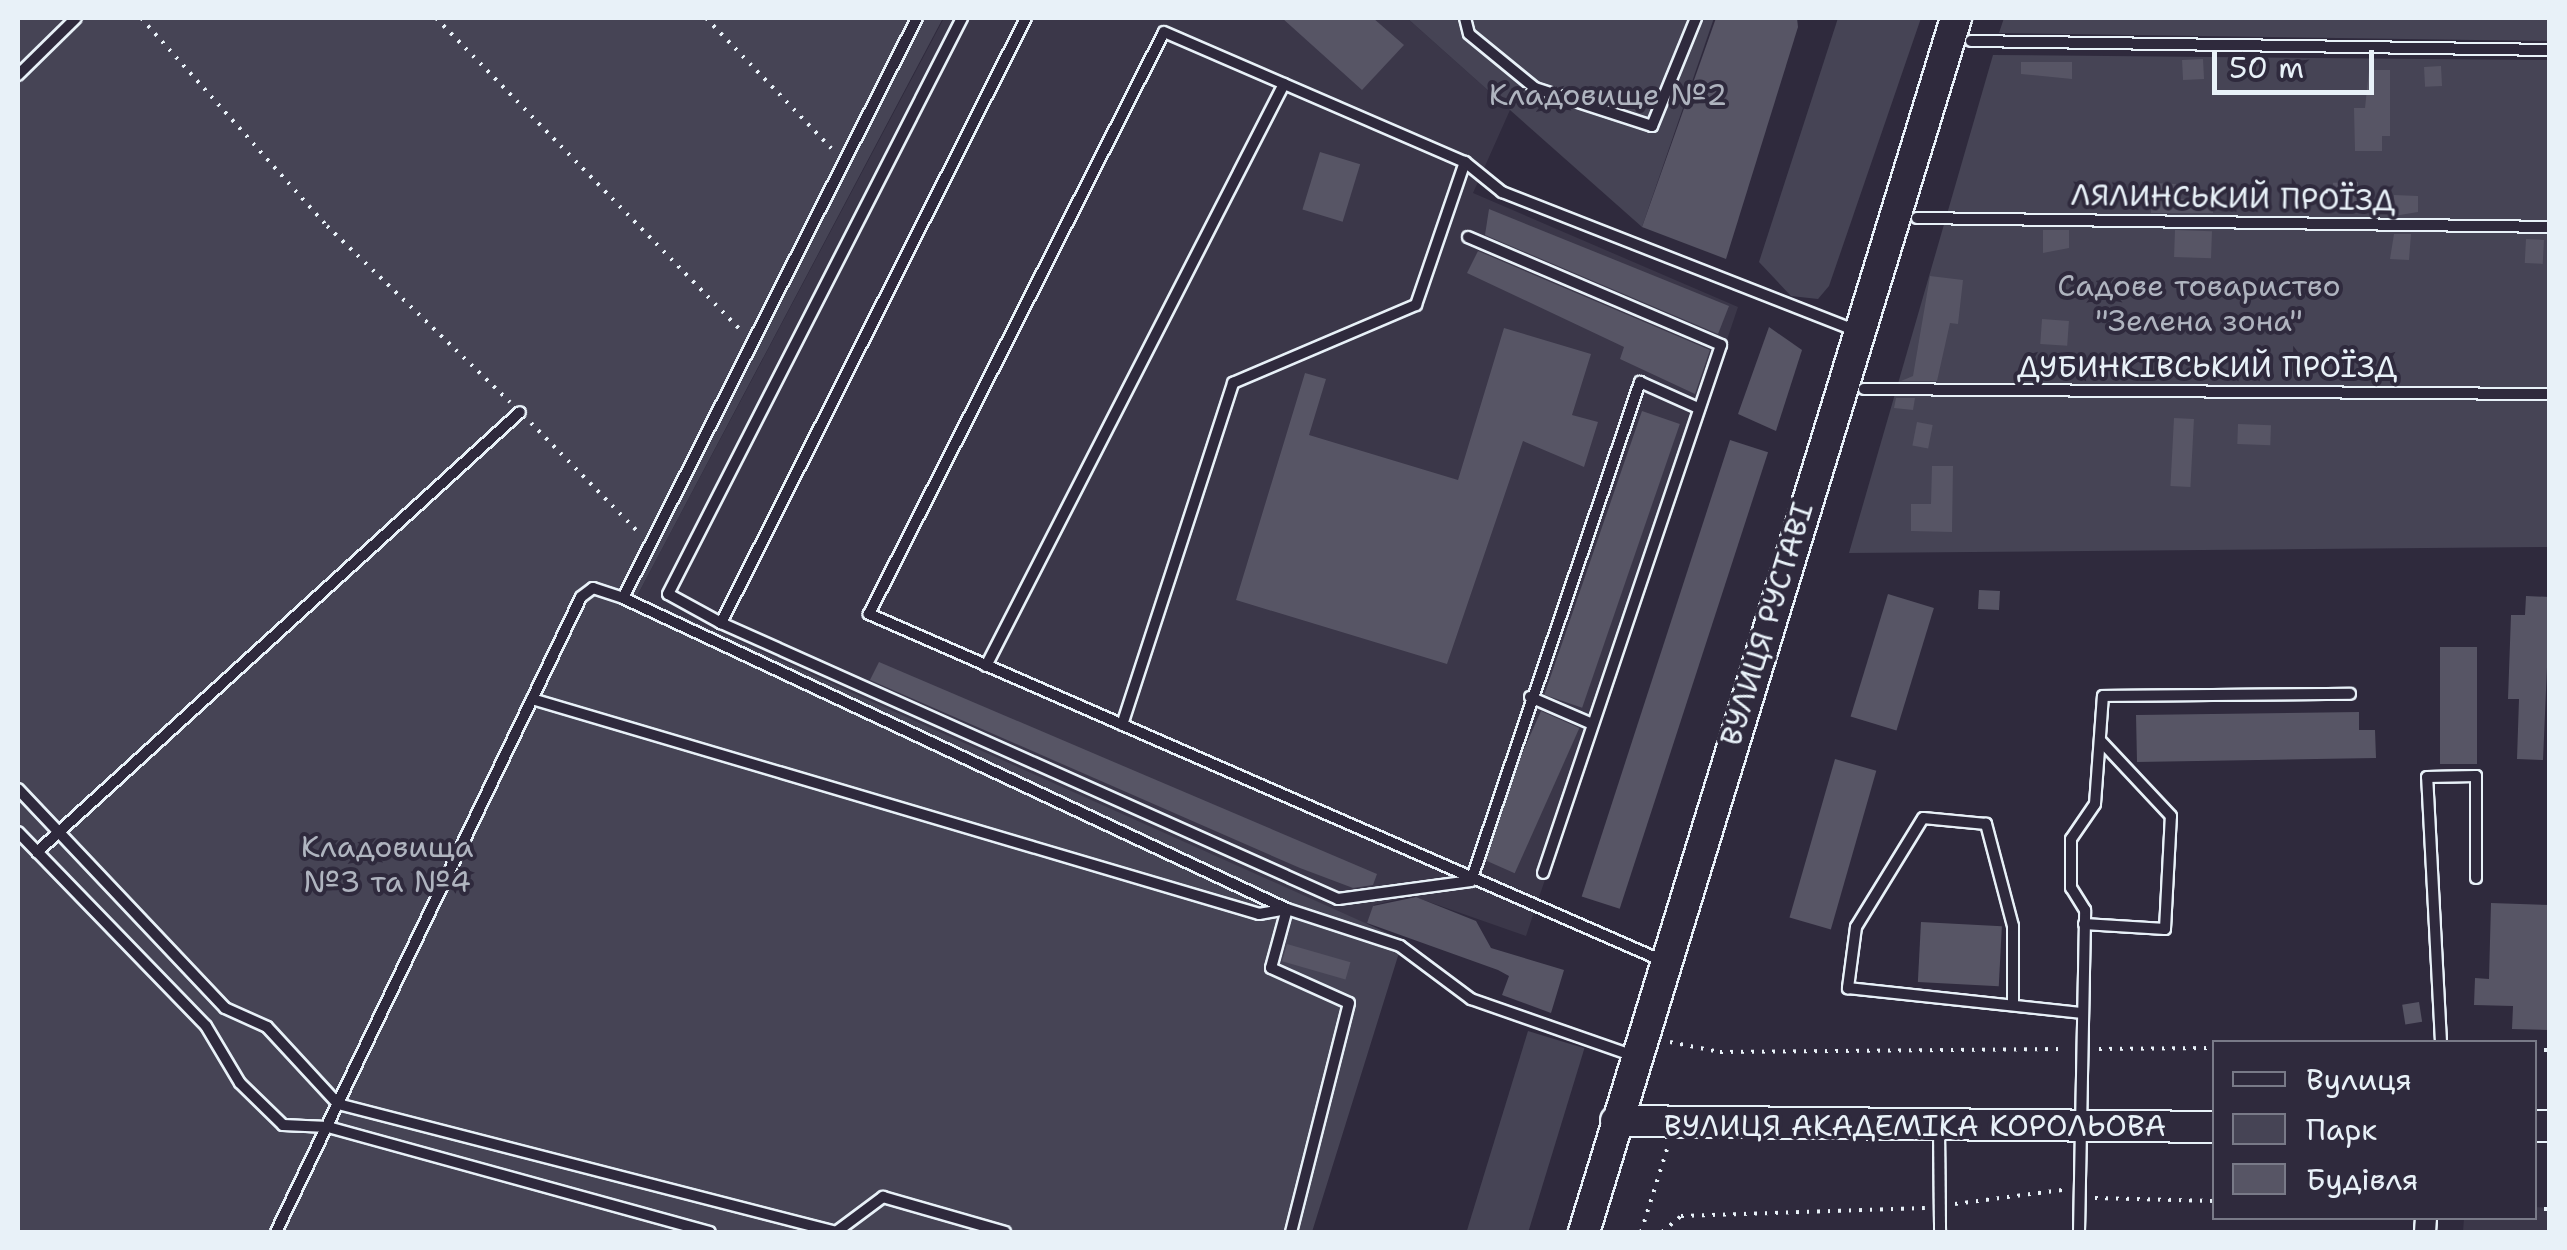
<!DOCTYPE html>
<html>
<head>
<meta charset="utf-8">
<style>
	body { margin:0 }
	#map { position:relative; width:2567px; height:1250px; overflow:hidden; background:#2f2a3d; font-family:"Shantell Sans",sans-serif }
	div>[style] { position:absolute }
	.built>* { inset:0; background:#3b3749 }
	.green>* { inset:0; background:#464455; transform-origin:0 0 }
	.building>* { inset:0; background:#575565; transform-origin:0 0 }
	.path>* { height:4px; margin-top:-2px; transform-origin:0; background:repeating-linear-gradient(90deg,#e8f1f8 0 2.5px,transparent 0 10.5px) }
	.roads { filter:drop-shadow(2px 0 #e8f1f8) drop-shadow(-2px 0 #e8f1f8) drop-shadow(0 2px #e8f1f8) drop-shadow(0 -2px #e8f1f8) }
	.lane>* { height:10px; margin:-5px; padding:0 5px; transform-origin:5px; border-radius:5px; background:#2f2a3d }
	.street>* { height:20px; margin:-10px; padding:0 10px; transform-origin:10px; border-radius:10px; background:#2f2a3d }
	.secondary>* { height:30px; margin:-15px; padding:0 15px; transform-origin:15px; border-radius:15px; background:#2f2a3d }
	span { translate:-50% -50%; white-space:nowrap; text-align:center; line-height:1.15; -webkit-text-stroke:8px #2f2a3d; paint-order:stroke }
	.park-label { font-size:30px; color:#afb4bf }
	.street-label { font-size:30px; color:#e8f1f8 }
	.frame { position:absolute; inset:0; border:20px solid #e8f1f8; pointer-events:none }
	.legend { position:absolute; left:2212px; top:1040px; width:325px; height:180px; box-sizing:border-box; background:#2f2a3d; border:2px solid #797a88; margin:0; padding:12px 18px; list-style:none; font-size:30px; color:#e8f1f8 }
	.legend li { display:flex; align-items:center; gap:20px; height:50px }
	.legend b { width:50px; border:2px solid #797a88 }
	.scale { position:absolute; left:2212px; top:50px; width:162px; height:45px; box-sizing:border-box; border:5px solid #e8f1f8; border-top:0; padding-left:12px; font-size:30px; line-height:35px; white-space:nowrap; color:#e8f1f8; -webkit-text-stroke:8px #2f2a3d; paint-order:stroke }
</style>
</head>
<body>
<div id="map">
	<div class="built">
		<div style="clip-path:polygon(944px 18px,1407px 18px,1510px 110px,1473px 193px,1738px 307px,1526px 936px,1412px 896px,1374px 905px,1366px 927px,637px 596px)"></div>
		<div style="clip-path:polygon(2535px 1207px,2549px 1208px,2549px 1232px,2463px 1232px,2464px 1218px,2534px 1218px)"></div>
	</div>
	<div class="green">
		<div style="clip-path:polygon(18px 18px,943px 18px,637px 596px,1403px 940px,1312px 1232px,18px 1232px)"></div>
		<div style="clip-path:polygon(1407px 18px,1714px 18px,1642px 227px,1510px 110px)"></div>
		<div style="clip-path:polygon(1838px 18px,1921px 18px,1829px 286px,1818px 299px,1791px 296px,1759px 262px)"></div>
		<div style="clip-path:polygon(2004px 18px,2549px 18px,2550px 41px,1999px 33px)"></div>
		<div style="clip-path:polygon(1993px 55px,2549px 60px,2549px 547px,1849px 553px)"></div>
		<div style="left:1528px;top:1031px;width:59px;height:209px;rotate:17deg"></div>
	</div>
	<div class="building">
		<div style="clip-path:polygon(1282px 18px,1373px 18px,1404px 45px,1362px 90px)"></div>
		<div style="clip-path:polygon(1716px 18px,1797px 18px,1798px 27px,1726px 259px,1642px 227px)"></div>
		<div style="left:2203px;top:59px;width:20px;height:21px;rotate:87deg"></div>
		<div style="clip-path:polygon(2021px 62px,2072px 62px,2072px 79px,2021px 74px)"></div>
		<div style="left:2441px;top:66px;width:20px;height:17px;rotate:87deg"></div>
		<div style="clip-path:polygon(2369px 70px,2390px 70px,2390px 136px,2382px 136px,2382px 151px,2355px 151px,2354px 108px,2365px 108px)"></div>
		<div style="left:1320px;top:152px;width:42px;height:60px;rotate:17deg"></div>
		<div style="left:2358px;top:182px;width:25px;height:25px;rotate:88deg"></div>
		<div style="clip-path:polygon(2152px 183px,2176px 184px,2175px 199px,2213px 198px,2213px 213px,2151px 213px)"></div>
		<div style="clip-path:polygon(2394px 195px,2418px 196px,2418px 212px,2394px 216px)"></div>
		<div style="clip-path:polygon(1489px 209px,1729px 306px,1718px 334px,1485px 235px)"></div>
		<div style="clip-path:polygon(2043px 230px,2069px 230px,2069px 248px,2043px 253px)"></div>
		<div style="left:2175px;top:230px;width:37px;height:27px;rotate:2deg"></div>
		<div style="clip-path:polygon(2394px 234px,2411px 234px,2409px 260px,2390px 259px)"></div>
		<div style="left:2526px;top:239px;width:18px;height:24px;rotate:3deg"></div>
		<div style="clip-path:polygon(1478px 251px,1710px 350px,1695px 394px,1620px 359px,1624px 347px,1467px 273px)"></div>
		<div style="clip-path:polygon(1930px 276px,1963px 280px,1958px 324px,1950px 323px,1937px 381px,1901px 381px,1913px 376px)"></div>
		<div style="left:2042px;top:319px;width:27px;height:25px;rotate:4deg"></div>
		<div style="clip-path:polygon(1769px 327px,1802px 350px,1776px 431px,1738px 414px)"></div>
		<div style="clip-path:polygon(1504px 328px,1591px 354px,1572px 415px,1598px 422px,1584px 467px,1523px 441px,1447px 664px,1236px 600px,1305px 373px,1326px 379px,1309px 435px,1458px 480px)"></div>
		<div style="clip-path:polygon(1896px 398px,1915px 398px,1913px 410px,1894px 408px)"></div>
		<div style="left:1642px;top:411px;width:40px;height:300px;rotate:19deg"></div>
		<div style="left:2174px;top:418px;width:20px;height:68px;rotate:3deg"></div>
		<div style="left:1917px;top:422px;width:16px;height:24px;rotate:11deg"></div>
		<div style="left:2238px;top:424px;width:33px;height:20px;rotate:2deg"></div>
		<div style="left:1730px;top:440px;width:40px;height:480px;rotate:18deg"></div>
		<div style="clip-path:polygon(1932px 466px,1953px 466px,1952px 532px,1911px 531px,1911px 504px,1931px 504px)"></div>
		<div style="left:1979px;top:590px;width:21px;height:19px;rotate:3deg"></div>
		<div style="left:1888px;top:594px;width:48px;height:128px;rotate:17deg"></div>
		<div style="clip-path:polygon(2526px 596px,2550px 597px,2543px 760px,2517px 759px,2519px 699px,2508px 699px,2511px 615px,2525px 615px)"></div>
		<div style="left:2440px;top:647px;width:37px;height:117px"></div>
		<div style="clip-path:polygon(879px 662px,1377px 874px,1373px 885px,1353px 888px,1300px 868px,870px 680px)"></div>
		<div style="left:1541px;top:711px;width:42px;height:159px;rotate:24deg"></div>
		<div style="clip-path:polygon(2359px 712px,2359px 730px,2375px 730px,2376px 758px,2137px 762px,2136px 715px)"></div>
		<div style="left:1835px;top:759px;width:43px;height:165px;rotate:16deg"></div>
		<div style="clip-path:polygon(1416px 897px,1476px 921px,1491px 948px,1564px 970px,1551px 1013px,1502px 995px,1509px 976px,1498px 970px,1367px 923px,1373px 906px)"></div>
		<div style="clip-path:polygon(2491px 903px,2550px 905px,2549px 1030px,2512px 1029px,2513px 1006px,2474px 1005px,2475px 978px,2489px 979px)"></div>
		<div style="left:1921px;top:922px;width:81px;height:60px;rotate:3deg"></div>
		<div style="left:1287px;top:944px;width:66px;height:18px;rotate:16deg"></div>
		<div style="left:2419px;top:1002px;width:20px;height:17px;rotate:81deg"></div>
	</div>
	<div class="path">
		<div style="left:141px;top:18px;width:279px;rotate:48.2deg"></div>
		<div style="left:327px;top:226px;width:254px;rotate:43.9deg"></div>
		<div style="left:436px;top:18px;width:437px;rotate:45.7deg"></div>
		<div style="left:706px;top:18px;width:185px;rotate:46.1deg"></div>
		<div style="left:531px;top:423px;width:156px;rotate:45.5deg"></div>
		<div style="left:1670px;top:1042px;width:51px;rotate:11.3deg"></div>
		<div style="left:1720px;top:1052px;width:345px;rotate:-0.5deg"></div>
		<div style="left:2099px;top:1049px;width:115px;rotate:-0.5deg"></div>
		<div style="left:2534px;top:1050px;width:16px"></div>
		<div style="left:2095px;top:1198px;width:119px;rotate:1.4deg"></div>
		<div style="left:1955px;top:1204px;width:108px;rotate:-7.5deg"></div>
		<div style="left:2534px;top:1209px;width:16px"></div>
		<div style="left:1641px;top:1232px;width:87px;rotate:-72.6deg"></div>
		<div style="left:1662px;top:1232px;width:25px;rotate:-40deg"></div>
		<div style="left:1681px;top:1216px;width:244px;rotate:-1.9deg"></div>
	</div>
	<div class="roads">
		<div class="lane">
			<div style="left:917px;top:18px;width:650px;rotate:116.88deg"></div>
			<div style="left:623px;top:598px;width:733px;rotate:25.1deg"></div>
			<div style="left:1287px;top:909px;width:61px;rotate:105.2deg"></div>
			<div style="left:1271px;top:968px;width:85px;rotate:24.2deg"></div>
			<div style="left:1349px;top:1003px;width:236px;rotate:104.2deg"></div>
			<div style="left:1026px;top:18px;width:678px;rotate:116.75deg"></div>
			<div style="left:721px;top:623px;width:676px;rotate:24.1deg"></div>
			<div style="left:1338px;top:899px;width:134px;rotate:-7.7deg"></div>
			<div style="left:1471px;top:881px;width:527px;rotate:-71.29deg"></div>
			<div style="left:1640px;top:382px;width:61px;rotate:24.1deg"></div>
			<div style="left:1465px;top:18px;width:16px;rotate:76deg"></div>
			<div style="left:1469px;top:34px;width:85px;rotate:39.3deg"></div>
			<div style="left:1535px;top:88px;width:123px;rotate:18deg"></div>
			<div style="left:1652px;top:126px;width:117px;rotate:-67.8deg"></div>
			<div style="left:1971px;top:41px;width:579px;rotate:0.89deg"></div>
			<div style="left:18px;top:75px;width:81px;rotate:-44.5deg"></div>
			<div style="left:1917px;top:218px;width:633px;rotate:0.81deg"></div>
			<div style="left:1468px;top:237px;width:275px;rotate:23.1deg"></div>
			<div style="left:1721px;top:345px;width:557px;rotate:108.63deg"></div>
			<div style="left:1864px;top:389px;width:686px;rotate:0.42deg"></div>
			<div style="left:721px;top:623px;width:60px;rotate:-151.3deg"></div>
			<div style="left:668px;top:594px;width:647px;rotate:-62.96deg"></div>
			<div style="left:986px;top:666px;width:654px;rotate:-62.89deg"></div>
			<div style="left:1530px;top:697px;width:65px;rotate:23.4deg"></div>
			<div style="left:532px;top:699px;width:758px;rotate:16.47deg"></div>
			<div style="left:1259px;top:914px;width:28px;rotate:-10deg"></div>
			<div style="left:1287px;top:909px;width:119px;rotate:18.1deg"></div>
			<div style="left:1400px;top:946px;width:89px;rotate:36.7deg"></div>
			<div style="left:1471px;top:999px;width:173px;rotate:19.3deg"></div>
			<div style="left:1122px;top:725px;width:360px;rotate:-72deg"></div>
			<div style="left:1233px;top:383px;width:199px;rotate:-23.1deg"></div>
			<div style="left:1416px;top:305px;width:151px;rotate:-71.1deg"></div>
			<div style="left:18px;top:789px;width:301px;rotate:46.6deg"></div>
			<div style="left:225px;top:1008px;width:46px;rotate:24.3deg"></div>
			<div style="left:267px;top:1027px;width:105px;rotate:47.3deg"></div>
			<div style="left:338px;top:1104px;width:514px;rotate:14.41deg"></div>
			<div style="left:836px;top:1232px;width:59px;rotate:-36.7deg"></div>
			<div style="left:883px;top:1197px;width:127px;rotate:16deg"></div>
			<div style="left:18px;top:832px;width:270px;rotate:45.9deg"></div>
			<div style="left:206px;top:1026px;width:66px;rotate:59.2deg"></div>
			<div style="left:240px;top:1083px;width:60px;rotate:44.3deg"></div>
			<div style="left:283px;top:1125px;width:45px;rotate:2.5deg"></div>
			<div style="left:328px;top:1127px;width:396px;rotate:15.4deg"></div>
			<div style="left:37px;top:852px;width:653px;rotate:-42.33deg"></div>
			<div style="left:2084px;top:924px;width:81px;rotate:3.5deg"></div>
			<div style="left:2165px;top:929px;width:113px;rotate:-87deg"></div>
			<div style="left:2171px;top:816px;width:104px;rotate:-133.1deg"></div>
			<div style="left:1663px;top:961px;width:867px;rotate:-156.39deg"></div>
			<div style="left:869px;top:614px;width:652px;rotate:-63.12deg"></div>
			<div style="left:1164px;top:32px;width:328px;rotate:23.4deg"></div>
			<div style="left:1465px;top:162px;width:48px;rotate:39deg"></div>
			<div style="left:1502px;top:192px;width:378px;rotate:21.4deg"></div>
			<div style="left:2013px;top:1005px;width:79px;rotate:-90deg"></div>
			<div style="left:2013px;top:926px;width:106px;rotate:-104.8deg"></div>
			<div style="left:1986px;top:824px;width:63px;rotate:-174.6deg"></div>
			<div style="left:1923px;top:818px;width:128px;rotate:121.6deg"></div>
			<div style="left:1856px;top:927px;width:62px;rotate:97.5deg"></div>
			<div style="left:1848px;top:988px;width:236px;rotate:6.1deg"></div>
			<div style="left:2441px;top:1042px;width:265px;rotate:-93deg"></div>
			<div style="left:2427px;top:777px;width:49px;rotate:-1.2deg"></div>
			<div style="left:2476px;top:776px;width:102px;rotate:90deg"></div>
			<div style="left:1939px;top:1129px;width:103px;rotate:89.4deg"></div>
			<div style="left:276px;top:1232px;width:704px;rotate:-64.34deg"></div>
			<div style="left:581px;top:597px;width:15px;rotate:-37deg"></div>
			<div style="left:593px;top:588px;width:32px;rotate:18deg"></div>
			<div style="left:2079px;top:1232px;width:322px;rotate:-88.9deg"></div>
			<div style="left:2085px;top:910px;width:26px;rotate:-122deg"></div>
			<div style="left:2071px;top:888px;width:49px;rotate:-90deg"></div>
			<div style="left:2071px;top:839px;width:42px;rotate:-55.6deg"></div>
			<div style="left:2095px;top:804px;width:108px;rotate:-85.8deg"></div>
			<div style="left:2103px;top:696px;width:247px;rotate:-0.5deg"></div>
		</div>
		<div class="street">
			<div style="left:2425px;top:1232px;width:14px;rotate:-86deg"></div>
		</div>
		<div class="secondary">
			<div style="left:1616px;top:1121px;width:598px;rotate:0.57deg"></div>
			<div style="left:2534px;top:1126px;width:16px"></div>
			<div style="left:1584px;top:1232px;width:1270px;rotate:-72.96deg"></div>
		</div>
	</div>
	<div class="park-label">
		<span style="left:1608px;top:95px">Кладовище №2</span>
		<span style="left:2199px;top:303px">Садове товариство<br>"Зелена зона"</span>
		<span style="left:387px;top:864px">Кладовища<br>№3 та №4</span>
	</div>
	<div class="street-label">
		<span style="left:2233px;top:198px;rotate:1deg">ЛЯЛИНСЬКИЙ ПРОЇЗД</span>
		<span style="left:2207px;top:367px">ДУБИНКІВСЬКИЙ ПРОЇЗД</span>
		<span style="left:1767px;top:624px;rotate:-73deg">ВУЛИЦЯ РУСТАВІ</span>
		<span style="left:1915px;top:1126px">ВУЛИЦЯ АКАДЕМІКА КОРОЛЬОВА</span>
	</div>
	<div class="frame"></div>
	<ul class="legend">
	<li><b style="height:12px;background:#2f2a3d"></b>Вулиця</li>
	<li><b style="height:28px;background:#464455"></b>Парк</li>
	<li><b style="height:28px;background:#575565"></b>Будівля</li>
	</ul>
	<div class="scale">50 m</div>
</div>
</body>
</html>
